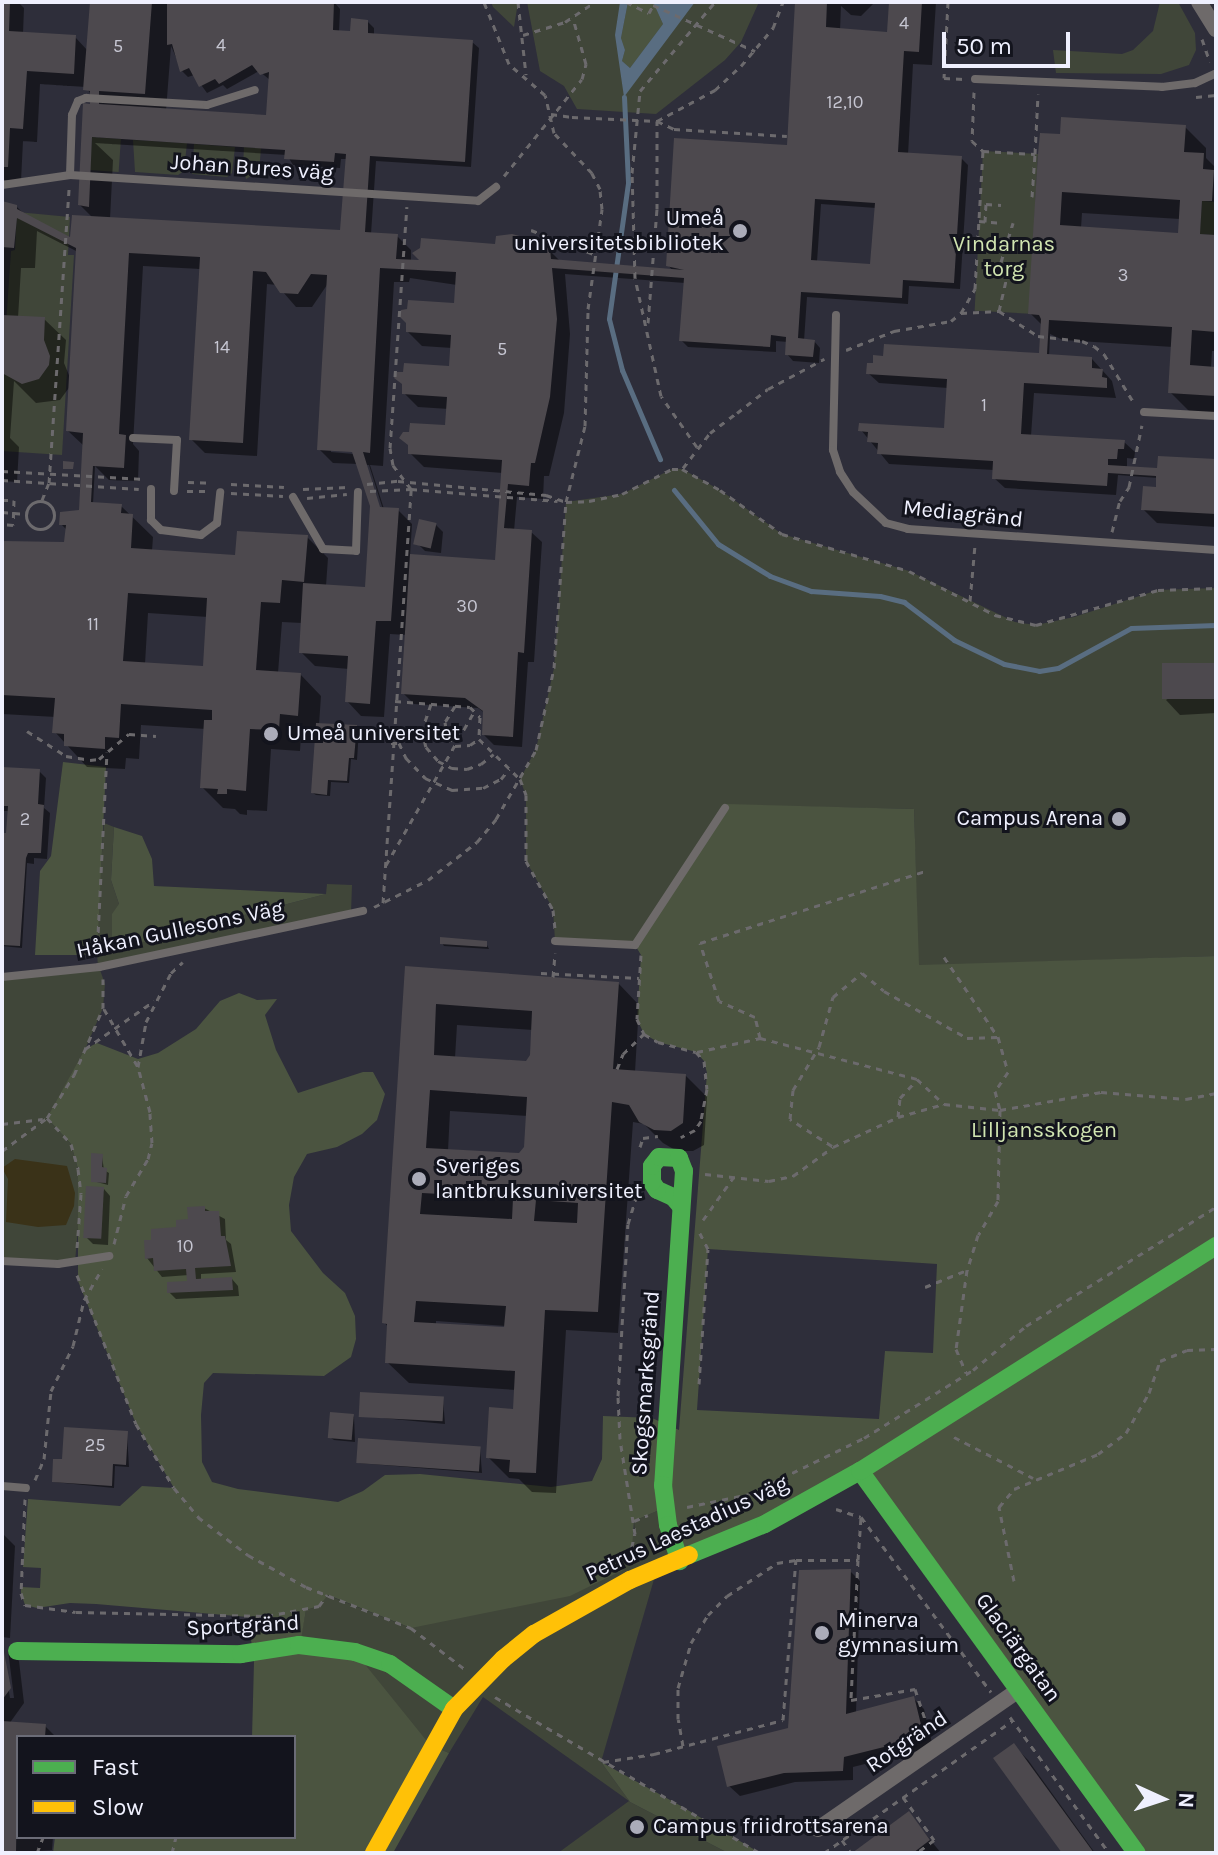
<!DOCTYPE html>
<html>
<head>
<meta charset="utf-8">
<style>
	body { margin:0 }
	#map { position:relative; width:1218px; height:1855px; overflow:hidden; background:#2e2e3a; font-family:Karla,sans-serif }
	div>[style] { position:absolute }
	.green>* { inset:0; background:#404639; transform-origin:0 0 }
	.forest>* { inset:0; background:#4b5440 }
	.sand>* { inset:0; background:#3a3218 }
	.water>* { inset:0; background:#596d81 }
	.shadow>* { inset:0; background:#0007 }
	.stream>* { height:5px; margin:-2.5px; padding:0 2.5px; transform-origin:2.5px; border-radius:2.5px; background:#596d81 }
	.building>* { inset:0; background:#4d494e; transform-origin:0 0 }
	.path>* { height:3px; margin-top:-1.5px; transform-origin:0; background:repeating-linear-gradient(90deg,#6c6a6d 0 6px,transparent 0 12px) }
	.path>.ring { margin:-1.5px; padding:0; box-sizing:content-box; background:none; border:3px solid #6c6a6d; border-radius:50% }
	.lane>* { height:8px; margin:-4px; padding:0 4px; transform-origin:4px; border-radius:4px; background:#6e6a6a }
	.street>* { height:16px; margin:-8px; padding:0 8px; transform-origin:8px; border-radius:8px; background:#6e6a6a }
	.fast>* { height:18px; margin:-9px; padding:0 9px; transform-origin:9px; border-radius:9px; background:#4caf50 }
	.slow>* { height:18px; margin:-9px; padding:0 9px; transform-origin:9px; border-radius:9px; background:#ffc107 }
	.path-bridge>* { height:3px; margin-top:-1.5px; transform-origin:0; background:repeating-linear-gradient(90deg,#6c6a6d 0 6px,transparent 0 12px) }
	.dots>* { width:22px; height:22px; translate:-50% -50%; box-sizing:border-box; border:4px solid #13141d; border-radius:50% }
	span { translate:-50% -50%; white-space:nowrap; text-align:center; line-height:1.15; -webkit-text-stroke:6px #13141d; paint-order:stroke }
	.number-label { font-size:18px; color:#c6c6d2 }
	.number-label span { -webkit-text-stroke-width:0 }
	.street-label { font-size:22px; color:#eff0fe }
	.poi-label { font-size:22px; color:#eff0fe }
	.right { translate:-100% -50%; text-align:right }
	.left { translate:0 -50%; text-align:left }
	.park-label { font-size:22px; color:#d1e5b1 }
	.frame { position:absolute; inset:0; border:4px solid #eff0fe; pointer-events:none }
	.legend { position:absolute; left:16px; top:1735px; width:280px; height:104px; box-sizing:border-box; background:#13141d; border:2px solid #6b6c77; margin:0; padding:10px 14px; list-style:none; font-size:24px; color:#eff0fe }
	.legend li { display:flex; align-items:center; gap:16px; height:40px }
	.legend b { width:40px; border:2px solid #6b6c77 }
	.north { position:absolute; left:1122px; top:1759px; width:80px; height:80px; -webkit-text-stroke:6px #13141d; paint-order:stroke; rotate:93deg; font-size:22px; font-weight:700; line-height:32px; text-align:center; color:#eff0fe }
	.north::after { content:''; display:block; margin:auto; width:28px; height:36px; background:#eff0fe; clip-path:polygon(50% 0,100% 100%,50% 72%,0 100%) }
	.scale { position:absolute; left:942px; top:32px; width:128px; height:36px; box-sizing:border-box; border:4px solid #eff0fe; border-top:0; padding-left:10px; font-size:24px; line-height:28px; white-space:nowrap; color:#eff0fe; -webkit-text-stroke:6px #13141d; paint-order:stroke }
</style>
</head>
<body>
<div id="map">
	<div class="green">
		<div style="clip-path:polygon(491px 2px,518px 2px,514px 27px,493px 7px)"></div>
		<div style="clip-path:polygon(527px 2px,759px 2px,741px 42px,725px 60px,656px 114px,577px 109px,564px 86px,540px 71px)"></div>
		<div style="clip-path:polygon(1160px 2px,1178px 2px,1195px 33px,1196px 50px,1189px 65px,1161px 74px,1056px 73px,1053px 50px,1122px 54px,1133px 50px,1153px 31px)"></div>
		<div style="left:92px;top:137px;width:29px;height:33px;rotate:4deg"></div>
		<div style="clip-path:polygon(133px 140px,187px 143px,184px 171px,178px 175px,135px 172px)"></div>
		<div style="clip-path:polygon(194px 144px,235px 147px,232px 173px,227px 177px,192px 174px)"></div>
		<div style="clip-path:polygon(244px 147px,261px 148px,259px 172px,246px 179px,243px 167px)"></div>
		<div style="left:983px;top:151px;width:55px;height:160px;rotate:3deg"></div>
		<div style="left:1202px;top:201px;width:14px;height:33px;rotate:4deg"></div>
		<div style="clip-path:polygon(17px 212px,70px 217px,68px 255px,74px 255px,62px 455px,2px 451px,2px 384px,11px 251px,15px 250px)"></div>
		<div style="clip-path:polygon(672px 469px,682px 469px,720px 490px,782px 534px,909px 571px,1015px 622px,1036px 625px,1074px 617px,1158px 590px,1216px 588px,1216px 956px,918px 966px,914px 809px,727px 805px,635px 945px,555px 941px,553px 909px,526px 861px,526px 796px,520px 779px,536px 749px,554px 668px,566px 502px,622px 494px)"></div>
		<div style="clip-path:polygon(104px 823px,114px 827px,111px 880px,119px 904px,176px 939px,197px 927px,326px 894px,327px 884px,352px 885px,351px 913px,99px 967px,105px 984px,103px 1008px,74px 1075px,47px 1118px,71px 1144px,78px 1169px,81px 1194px,75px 1262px,2px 1261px,2px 977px,98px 967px,96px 940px)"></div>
		<div style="clip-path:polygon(666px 1507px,680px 1561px,657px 1569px,601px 1762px,630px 1802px,728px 1853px,558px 1853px,629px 1801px,483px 1697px,449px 1753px,431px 1746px,299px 1645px,306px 1610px,319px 1606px,327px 1595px,411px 1628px,635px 1534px,634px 1521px)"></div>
	</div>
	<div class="forest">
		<div style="clip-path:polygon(628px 2px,653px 2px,663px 24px,630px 68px,622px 61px,625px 50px,621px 38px)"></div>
		<div style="clip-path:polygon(63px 762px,106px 767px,97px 955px,35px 955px,40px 871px,51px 856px)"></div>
		<div style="clip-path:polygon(evenodd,727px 804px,914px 809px,919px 965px,1216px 956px,1216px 1853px,1137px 1853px,860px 1471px,680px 1561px,657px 1511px,634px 1521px,632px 1548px,623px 1570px,570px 1596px,411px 1628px,328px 1595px,319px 1606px,306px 1610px,300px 1645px,355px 1652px,430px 1745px,449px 1753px,393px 1853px,53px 1853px,55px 1837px,294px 1837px,294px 1737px,252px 1737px,254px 1662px,248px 1617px,96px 1604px,70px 1603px,37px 1608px,25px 1605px,21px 1593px,21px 1587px,40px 1588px,41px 1568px,23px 1567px,28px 1499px,120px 1506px,142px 1486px,174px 1488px,136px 1424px,78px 1281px,78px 1169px,71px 1144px,47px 1118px,85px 1049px,97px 1043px,138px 1059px,158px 1053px,196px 1029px,220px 1001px,239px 993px,257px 1000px,277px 999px,265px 1015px,276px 1050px,298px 1093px,363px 1072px,373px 1072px,385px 1094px,377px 1120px,362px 1134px,337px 1147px,307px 1154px,294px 1177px,289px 1205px,291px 1231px,323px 1273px,345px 1293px,355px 1316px,356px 1339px,351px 1357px,324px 1376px,213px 1373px,204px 1383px,201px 1415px,202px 1462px,212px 1482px,238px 1489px,338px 1502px,363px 1491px,385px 1475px,420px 1474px,551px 1487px,592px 1481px,602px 1459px,603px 1416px,652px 1418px,679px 1430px,707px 1073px,704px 1061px,696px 1052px,658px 1042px,644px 1034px,637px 1019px,641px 955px,635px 945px,727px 804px,708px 1249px,937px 1264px,933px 1353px,885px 1351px,879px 1419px,697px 1410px,708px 1249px)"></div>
		<div style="clip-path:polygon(114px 827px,142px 836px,152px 859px,154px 886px,326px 894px,197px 927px,176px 939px,146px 942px,112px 938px,112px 914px,119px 904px,111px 880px)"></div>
		<div style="clip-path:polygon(601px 1762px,681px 1806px,760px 1853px,728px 1853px,630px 1802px)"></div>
	</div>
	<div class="sand">
		<div style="clip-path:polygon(15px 1159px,67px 1166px,75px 1193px,74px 1206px,66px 1225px,38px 1227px,6px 1222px,8px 1179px,2px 1168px)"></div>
	</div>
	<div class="water">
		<div style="clip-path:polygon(620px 2px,628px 2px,621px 38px,625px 50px,622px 61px,630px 68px,663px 24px,653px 2px,695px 2px,624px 97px,615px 35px)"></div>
	</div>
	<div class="shadow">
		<div style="clip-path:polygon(evenodd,2px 2px,18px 2px,24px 8px,23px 34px,75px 37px,88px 51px,92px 2px,334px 2px,340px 9px,339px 33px,352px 34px,367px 21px,374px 28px,374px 35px,472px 42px,479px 48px,471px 167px,376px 161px,371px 234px,397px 236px,411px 250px,411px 262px,526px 240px,535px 248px,549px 250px,561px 262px,673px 271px,668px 265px,793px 147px,796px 2px,875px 2px,861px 16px,851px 15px,841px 6px,840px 31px,889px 34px,891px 2px,936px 2px,932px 65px,913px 64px,908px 155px,961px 158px,968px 165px,960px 289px,909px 286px,908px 304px,807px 297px,804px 341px,814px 341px,820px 348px,819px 363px,793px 361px,787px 354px,788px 342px,776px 341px,776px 352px,688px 347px,681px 340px,685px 283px,565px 274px,570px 334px,564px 413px,549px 476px,544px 476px,543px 499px,517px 497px,514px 531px,531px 532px,542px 542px,534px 662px,528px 662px,522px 747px,494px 745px,484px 735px,485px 713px,478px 708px,414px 704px,403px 693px,407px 635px,390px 634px,384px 717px,361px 716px,347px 701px,349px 669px,315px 666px,301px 652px,302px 623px,282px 622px,278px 673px,300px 674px,321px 696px,319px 725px,359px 730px,357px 760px,351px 759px,349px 783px,331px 782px,330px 796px,316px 795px,313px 793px,317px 736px,301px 735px,300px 751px,271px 749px,267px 811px,247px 810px,247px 815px,240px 814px,235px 809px,223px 808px,202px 787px,206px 729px,141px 725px,139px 759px,126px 758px,125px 769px,87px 767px,55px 732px,56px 717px,2px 714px,2px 543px,66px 544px,67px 530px,61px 524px,81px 512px,83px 445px,68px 431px,71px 385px,60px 400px,36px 403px,14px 381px,10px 438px,19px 447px,17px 482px,2px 481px,2px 205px,16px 206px,26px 216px,69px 238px,93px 218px,80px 205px,92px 96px,86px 87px,40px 84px,37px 142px,23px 141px,21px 181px,2px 180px,2px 2px,171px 46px,182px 71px,188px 77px,194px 75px,207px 93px,223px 85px,227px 89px,259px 71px,270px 80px,268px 117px,166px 111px,171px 46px,2px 2px,95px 143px,287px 155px,293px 165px,340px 168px,341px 159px,347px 159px,342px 232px,110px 219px,113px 160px,95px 143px,2px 2px,821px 204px,876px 208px,872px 266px,817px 262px,821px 204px,2px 2px,37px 231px,78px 252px,71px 380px,64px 363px,66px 340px,44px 319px,18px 318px,21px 268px,35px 268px,37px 231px,2px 2px,143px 266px,201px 269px,191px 439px,205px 453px,257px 456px,267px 284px,277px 285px,296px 307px,312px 307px,329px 282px,319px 449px,333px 463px,358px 464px,372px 506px,367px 589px,326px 586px,328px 558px,307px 537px,237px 557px,152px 551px,153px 537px,121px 506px,93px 504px,95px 466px,109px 480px,138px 481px,139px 451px,133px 444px,143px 266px,2px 2px,410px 278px,457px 285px,455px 305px,409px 311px,408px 332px,422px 346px,452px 348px,450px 368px,404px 393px,418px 407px,449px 409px,447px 427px,410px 453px,424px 467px,503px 473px,496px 562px,410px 556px,412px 524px,398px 510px,384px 509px,370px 465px,383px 466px,394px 282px,409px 282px,410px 278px,2px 2px,331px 448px,354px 450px,354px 454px,331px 452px,331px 448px,2px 2px,364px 465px,369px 465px,385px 516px,381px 517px,364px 465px,2px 2px,148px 613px,208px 617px,204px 668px,145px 664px,148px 613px)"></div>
		<div style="clip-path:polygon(evenodd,1185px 127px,1206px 148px,1206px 158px,1216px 168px,1216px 351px,1212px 351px,1211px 368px,1216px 369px,1216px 415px,1191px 413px,1170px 392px,1173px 347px,1063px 340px,1050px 334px,1049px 356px,1092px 359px,1112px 381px,1116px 398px,1034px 393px,1031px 436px,1124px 442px,1135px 452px,1134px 459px,1127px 458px,1127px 468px,1159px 470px,1216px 461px,1216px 527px,1157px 523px,1143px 509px,1158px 489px,1158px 478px,1118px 475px,1116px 495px,1005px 488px,994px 478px,994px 470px,889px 464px,861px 430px,946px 430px,948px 388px,879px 383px,868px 373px,1044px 356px,1043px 326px,1030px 313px,1042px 135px,1185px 127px,1082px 213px,1180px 219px,1179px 235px,1081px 228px,1082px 213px)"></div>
		<div style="clip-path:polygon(436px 525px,443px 532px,441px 553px,425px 551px,419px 545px)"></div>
		<div style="clip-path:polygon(1216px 665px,1216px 713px,1180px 715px,1166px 700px)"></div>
		<div style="clip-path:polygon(2px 769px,39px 771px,46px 778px,44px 808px,50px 813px,47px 859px,34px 858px,34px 864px,27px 863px,22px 948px,2px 946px,2px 835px,8px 835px,10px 811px,2px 811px)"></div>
		<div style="clip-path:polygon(442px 943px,486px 943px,489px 949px,444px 946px)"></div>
		<div style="clip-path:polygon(evenodd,407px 968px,618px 983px,639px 1005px,635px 1072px,686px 1076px,707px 1097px,704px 1145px,693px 1151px,677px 1151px,663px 1143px,644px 1124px,633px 1122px,618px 1333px,566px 1330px,556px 1493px,532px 1492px,519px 1479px,509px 1478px,488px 1457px,515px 1411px,516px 1390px,409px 1383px,387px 1362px,389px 1328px,384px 1322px,407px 968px,457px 1025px,533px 1030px,532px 1055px,527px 1063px,455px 1058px,457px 1025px,407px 968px,450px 1111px,528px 1116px,526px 1147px,520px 1155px,448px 1151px,450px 1111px,407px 968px,436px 1321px,506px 1326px,506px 1330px,436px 1325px,436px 1321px)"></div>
		<div style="clip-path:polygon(102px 1156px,104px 1170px,109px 1173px,108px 1185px,93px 1181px)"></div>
		<div style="clip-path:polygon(104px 1189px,110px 1196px,108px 1245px,93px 1244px,86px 1237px)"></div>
		<div style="clip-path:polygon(204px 1208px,225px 1219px,226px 1240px,231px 1244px,236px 1272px,201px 1274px,201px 1281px,232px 1279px,238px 1286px,239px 1296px,176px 1299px,169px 1292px,189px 1283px,189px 1275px,162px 1277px,147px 1258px,154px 1242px,178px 1229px)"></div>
		<div style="clip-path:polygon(443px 1399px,445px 1424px,361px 1416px)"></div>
		<div style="clip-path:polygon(354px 1416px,355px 1442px,334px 1440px,331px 1438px)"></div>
		<div style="clip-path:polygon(127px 1433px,129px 1467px,115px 1466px,114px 1488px,54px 1482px,64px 1462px)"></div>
		<div style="clip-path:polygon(480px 1448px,482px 1473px,358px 1463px)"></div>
		<div style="clip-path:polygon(2px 1533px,15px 1546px,10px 1638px,2px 1637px)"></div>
		<div style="clip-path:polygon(850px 1571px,860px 1581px,856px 1713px,913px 1698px,924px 1709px,933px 1747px,853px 1767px,853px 1780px,795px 1782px,740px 1796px,729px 1786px,790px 1730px)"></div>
		<div style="clip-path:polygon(2px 1645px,10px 1698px,14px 1698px,8px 1650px,19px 1661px,24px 1703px,9px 1724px,45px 1726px,56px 1737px,18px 1737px,18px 1837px,53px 1837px,52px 1850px,2px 1853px)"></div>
		<div style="clip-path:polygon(1014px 1746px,1028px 1760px,1095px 1853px,1064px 1853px)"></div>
		<div style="clip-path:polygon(909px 1814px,941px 1853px,856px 1853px)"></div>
	</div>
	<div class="stream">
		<div style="left:624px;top:97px;width:86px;rotate:87.3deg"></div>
		<div style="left:628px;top:183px;width:137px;rotate:98deg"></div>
		<div style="left:609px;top:319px;width:53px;rotate:75.7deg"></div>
		<div style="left:622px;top:370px;width:97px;rotate:66.9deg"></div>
		<div style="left:674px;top:490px;width:70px;rotate:50.8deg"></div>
		<div style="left:718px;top:544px;width:61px;rotate:31.6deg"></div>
		<div style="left:770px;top:576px;width:44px;rotate:20.1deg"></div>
		<div style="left:811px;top:591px;width:69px;rotate:4.1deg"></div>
		<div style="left:880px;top:596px;width:25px;rotate:14deg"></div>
		<div style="left:904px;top:602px;width:63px;rotate:37.2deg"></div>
		<div style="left:954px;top:640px;width:55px;rotate:25.6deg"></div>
		<div style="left:1004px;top:664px;width:36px;rotate:11deg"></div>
		<div style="left:1039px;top:671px;width:19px;rotate:-9deg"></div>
		<div style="left:1058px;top:668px;width:83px;rotate:-28.7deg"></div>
		<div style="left:1131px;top:628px;width:85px;rotate:-2deg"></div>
	</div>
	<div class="building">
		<div style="clip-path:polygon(2px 2px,10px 2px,9px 31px,76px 35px,74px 74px,27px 71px,23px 129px,10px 128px,8px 167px,2px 167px)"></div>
		<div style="clip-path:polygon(evenodd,90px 2px,152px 2px,145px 94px,99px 91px,99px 104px,266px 115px,269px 72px,260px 75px,252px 65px,219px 84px,215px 79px,199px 87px,189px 68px,180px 72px,172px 44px,167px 45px,167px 2px,334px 2px,333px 30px,350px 31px,351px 18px,368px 20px,368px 33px,473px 40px,465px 162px,370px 156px,365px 232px,398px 234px,396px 259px,419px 260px,412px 253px,420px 248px,421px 238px,495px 244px,496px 236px,512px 234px,527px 238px,526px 246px,550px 248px,551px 259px,684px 270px,666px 266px,674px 138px,787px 145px,795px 2px,827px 2px,826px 27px,887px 32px,889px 2px,922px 2px,919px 52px,904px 51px,898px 152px,962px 156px,954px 283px,903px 280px,902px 298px,801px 292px,798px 338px,815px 340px,813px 357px,785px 355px,786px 337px,771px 335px,770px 347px,679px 341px,684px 278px,552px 268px,557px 319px,550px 397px,535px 463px,531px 463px,529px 486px,508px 484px,504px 528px,532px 530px,524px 653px,518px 652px,513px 737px,482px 735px,483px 711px,465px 698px,401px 694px,410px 554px,495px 560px,502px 460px,408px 454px,408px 445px,399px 438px,403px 432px,409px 432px,410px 423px,445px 425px,447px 397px,402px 394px,402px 384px,394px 378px,397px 372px,403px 372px,404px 363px,449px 366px,451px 335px,406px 332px,406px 323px,398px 315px,401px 310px,407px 309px,408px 300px,454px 303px,456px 272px,380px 268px,370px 453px,363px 452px,380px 507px,399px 508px,391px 621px,376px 621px,370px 704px,345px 702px,348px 656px,299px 653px,303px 583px,365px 587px,370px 506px,352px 452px,317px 450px,327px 275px,311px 274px,298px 294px,280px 293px,266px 272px,253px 271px,243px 443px,189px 440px,200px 257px,129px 253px,119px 434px,126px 435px,124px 468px,93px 466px,91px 502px,122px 504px,121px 513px,133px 514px,131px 548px,235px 555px,237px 531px,308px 535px,304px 582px,282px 580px,280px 603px,261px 602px,256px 670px,301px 673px,298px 716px,280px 714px,279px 730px,250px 729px,246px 791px,227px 789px,227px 794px,217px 794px,218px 789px,200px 788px,204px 720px,212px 720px,212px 710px,121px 704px,119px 738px,105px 737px,105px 749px,64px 746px,64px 734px,52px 733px,55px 698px,2px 695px,2px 541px,64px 542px,66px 525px,59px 525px,60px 512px,79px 510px,83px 433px,66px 431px,76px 248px,17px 218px,14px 248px,2px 247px,2px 201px,17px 205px,17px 209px,70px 237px,72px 215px,340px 230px,346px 154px,335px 153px,334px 162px,284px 159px,285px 150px,92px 137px,89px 207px,78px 205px,83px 103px,90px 104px,90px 91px,83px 90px,90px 2px,815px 199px,875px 203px,870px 264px,811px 260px,815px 199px,90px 2px,128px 593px,207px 598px,203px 666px,123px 661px,128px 593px)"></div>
		<div style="clip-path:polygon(evenodd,1061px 117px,1186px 125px,1184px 152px,1204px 153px,1203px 169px,1214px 170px,1212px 201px,1202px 201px,1200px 234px,1216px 235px,1216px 332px,1192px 330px,1190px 365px,1216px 367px,1216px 396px,1168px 393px,1172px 327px,1049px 320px,1047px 354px,1092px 357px,1092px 368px,1103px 369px,1102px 377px,1107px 378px,1107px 388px,1024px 383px,1021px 434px,1125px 440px,1124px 449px,1118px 449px,1117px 459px,1108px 459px,1108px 465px,1157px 468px,1158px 456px,1216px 459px,1216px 514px,1141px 510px,1143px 486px,1156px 487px,1156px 476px,1108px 473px,1107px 486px,992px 479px,993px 461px,877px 454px,878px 443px,867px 442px,868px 432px,858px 431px,859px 423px,944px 428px,947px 379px,866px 374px,867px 363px,873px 363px,873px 355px,883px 356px,884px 344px,1039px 353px,1041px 319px,1039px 315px,1028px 314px,1038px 154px,1040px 133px,1060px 134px,1061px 117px,1062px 192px,1180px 200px,1178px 233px,1060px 225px,1062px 192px)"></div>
		<div style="clip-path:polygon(2px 315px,45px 317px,44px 340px,50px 356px,49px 365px,39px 379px,22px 384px,2px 373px)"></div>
		<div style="clip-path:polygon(63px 461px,74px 462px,73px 469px,63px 469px)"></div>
		<div style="left:419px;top:519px;width:18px;height:26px;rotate:13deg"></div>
		<div style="left:1216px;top:663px;width:36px;height:54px;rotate:90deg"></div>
		<div style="clip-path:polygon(316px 723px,357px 725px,354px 758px,349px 758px,347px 781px,328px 780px,327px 795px,311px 793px)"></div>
		<div style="clip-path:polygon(2px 767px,40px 769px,38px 804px,44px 805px,41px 853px,28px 853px,26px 858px,20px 946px,2px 945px,2px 833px,6px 833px,8px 806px,2px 806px)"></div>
		<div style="clip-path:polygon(440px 937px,487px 941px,487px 947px,440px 944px)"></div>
		<div style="clip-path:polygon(evenodd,405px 966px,619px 982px,613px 1069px,686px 1074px,683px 1123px,671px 1131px,654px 1130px,639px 1122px,629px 1105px,612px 1102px,598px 1312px,545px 1310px,536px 1473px,509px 1472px,510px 1460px,486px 1458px,489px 1407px,513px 1409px,515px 1371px,385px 1363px,387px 1324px,382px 1323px,405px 966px,436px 1004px,532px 1011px,530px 1055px,526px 1061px,434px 1055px,436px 1004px,405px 966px,430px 1090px,527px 1097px,524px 1147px,519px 1153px,426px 1148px,430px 1090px,405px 966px,422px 1193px,513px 1198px,512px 1219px,420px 1214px,422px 1193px,405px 966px,536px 1200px,578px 1203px,577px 1223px,534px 1221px,536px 1200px,405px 966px,416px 1301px,506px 1306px,504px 1327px,414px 1322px,416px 1301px)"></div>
		<div style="clip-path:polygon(91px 1153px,103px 1154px,102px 1167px,107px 1168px,106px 1183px,91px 1182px)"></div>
		<div style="left:86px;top:1186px;width:18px;height:52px;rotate:3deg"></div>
		<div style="clip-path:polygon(205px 1206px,205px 1211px,219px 1211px,221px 1236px,225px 1236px,231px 1266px,195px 1268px,196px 1279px,232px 1277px,233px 1290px,167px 1293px,167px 1282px,187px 1281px,186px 1269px,154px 1271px,153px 1258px,145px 1259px,144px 1240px,151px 1240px,151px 1229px,176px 1227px,176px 1220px,188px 1219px,187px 1207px)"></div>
		<div style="left:360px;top:1392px;width:84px;height:25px;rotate:3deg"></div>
		<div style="left:330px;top:1412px;width:24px;height:26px;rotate:5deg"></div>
		<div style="clip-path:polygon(64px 1427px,128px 1431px,126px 1465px,113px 1464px,112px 1486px,52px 1482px,53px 1459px,62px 1459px)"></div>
		<div style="left:358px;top:1438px;width:123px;height:25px;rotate:4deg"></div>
		<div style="clip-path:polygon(851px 1569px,846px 1714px,914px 1696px,924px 1737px,844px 1757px,843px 1771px,784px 1773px,727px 1787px,717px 1746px,788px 1728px,799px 1570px)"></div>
		<div style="clip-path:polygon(2px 1642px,11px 1688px,2px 1700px)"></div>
		<div style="clip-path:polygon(2px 1721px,46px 1724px,45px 1737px,18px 1737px,16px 1853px,2px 1853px)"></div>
		<div style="clip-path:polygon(1014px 1743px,1094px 1853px,1062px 1853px,993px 1758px)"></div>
		<div style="clip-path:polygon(909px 1811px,930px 1840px,913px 1853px,852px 1853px)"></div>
	</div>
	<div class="path">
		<div style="left:518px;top:2px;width:73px;rotate:83.7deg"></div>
		<div style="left:626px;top:2px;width:25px;rotate:26deg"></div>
		<div style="left:649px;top:13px;width:9px;rotate:-63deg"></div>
		<div style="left:653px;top:5px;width:112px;rotate:24.3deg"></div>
		<div style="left:948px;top:2px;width:76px;rotate:93deg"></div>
		<div style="left:944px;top:78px;width:20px;rotate:3deg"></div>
		<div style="left:523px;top:35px;width:44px;rotate:-17.2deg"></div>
		<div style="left:565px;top:22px;width:36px;rotate:-34deg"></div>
		<div style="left:1202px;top:39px;width:24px;rotate:71deg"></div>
		<div style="left:974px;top:92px;width:49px;rotate:92.3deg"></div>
		<div style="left:972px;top:141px;width:15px;rotate:42deg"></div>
		<div style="left:983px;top:151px;width:52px;rotate:3.3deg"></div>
		<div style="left:1035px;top:154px;width:60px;rotate:-87.1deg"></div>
		<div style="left:1196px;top:97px;width:20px;rotate:-6deg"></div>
		<div style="left:551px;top:114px;width:21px;rotate:8deg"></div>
		<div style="left:657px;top:121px;width:66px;rotate:-28.1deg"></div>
		<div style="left:715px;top:90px;width:35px;rotate:-43deg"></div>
		<div style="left:741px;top:66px;width:50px;rotate:-49.9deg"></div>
		<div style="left:773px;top:28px;width:28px;rotate:-69deg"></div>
		<div style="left:657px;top:121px;width:19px;rotate:25deg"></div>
		<div style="left:674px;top:129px;width:113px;rotate:3.5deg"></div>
		<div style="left:504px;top:176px;width:124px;rotate:-51.2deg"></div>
		<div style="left:582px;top:79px;width:16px;rotate:-75deg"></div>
		<div style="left:586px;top:64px;width:48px;rotate:-105.8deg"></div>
		<div style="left:1032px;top:197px;width:43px;rotate:-86deg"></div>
		<div style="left:979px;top:221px;width:21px;rotate:5deg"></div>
		<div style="left:985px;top:222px;width:18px;rotate:-87deg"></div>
		<div style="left:986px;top:204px;width:15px;rotate:4deg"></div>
		<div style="left:531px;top:230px;width:70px;rotate:21deg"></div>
		<div style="left:999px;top:311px;width:40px;rotate:-77deg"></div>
		<div style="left:1008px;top:272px;width:12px;rotate:-125deg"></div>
		<div style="left:1001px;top:262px;width:41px;rotate:-72.9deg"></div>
		<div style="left:961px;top:313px;width:38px;rotate:-3deg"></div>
		<div style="left:999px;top:311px;width:46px;rotate:32.7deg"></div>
		<div style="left:1038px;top:336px;width:44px;rotate:6.5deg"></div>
		<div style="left:1082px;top:341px;width:13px;rotate:23deg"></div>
		<div style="left:1094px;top:346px;width:13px;rotate:39deg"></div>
		<div style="left:1104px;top:354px;width:57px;rotate:58.5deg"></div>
		<div style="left:648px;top:323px;width:114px;rotate:-85.5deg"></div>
		<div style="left:657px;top:209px;width:88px;rotate:-90deg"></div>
		<div style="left:846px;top:350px;width:52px;rotate:-21.6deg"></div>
		<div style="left:894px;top:331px;width:58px;rotate:-10deg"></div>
		<div style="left:951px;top:321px;width:13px;rotate:-39deg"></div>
		<div style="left:961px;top:313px;width:28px;rotate:-60deg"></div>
		<div style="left:975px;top:289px;width:138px;rotate:-86.7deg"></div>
		<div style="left:697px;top:447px;width:62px;rotate:-125.2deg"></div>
		<div style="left:661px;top:396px;width:121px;rotate:-102.4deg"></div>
		<div style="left:635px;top:278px;width:105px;rotate:-91.6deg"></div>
		<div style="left:632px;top:173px;width:82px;rotate:-84.4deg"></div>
		<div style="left:640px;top:91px;width:116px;rotate:-49.9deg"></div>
		<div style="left:683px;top:468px;width:44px;rotate:-52.4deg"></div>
		<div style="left:710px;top:433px;width:34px;rotate:-37deg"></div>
		<div style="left:737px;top:413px;width:39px;rotate:-38deg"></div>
		<div style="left:768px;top:389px;width:64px;rotate:-28.2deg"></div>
		<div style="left:2px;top:471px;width:142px;rotate:3.2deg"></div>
		<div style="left:2px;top:480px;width:137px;rotate:3.8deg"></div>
		<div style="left:188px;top:482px;width:24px;rotate:2deg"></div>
		<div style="left:231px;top:484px;width:53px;rotate:3.2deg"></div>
		<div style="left:367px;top:484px;width:31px;rotate:-6deg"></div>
		<div style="left:398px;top:481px;width:149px;rotate:5.4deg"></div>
		<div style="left:546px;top:495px;width:21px;rotate:19deg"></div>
		<div style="left:566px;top:502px;width:23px;rotate:-2deg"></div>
		<div style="left:589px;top:501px;width:34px;rotate:-12deg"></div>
		<div style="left:622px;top:494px;width:56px;rotate:-26.6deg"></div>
		<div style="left:672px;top:469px;width:10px"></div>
		<div style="left:682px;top:469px;width:43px;rotate:28.9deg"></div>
		<div style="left:720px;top:490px;width:76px;rotate:35.4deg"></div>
		<div style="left:782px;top:534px;width:132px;rotate:16.2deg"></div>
		<div style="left:909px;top:571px;width:97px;rotate:27.1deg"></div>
		<div style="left:995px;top:615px;width:42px;rotate:13.7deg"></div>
		<div style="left:1036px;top:625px;width:127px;rotate:-16deg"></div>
		<div style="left:1158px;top:590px;width:58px;rotate:-2deg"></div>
		<div style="left:303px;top:489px;width:45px;rotate:-2.5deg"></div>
		<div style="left:187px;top:491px;width:20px"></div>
		<div style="left:370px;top:491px;width:41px;rotate:-2.8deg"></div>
		<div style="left:411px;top:489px;width:147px;rotate:4.7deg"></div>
		<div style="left:231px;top:493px;width:52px;rotate:3.3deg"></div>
		<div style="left:307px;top:498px;width:40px;rotate:-5.7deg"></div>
		<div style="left:2px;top:500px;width:12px"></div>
		<div style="left:14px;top:500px;width:25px;rotate:92deg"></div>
		<div style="left:13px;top:525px;width:11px;rotate:-175deg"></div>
		<div style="left:42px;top:500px;width:18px;rotate:-68deg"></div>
		<div style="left:49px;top:483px;width:298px;rotate:-86.1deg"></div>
		<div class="ring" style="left:26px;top:501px;width:25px;height:25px"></div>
		<div style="left:2px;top:512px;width:24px;rotate:5deg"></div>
		<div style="left:1112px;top:532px;width:32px;rotate:-76deg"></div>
		<div style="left:1120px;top:501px;width:17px;rotate:-57deg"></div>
		<div style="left:1129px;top:487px;width:63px;rotate:-78.2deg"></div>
		<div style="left:970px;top:601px;width:56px;rotate:-84.9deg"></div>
		<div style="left:395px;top:701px;width:75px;rotate:4.6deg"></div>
		<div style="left:470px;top:707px;width:14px;rotate:45deg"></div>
		<div style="left:480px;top:717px;width:22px;rotate:93deg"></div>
		<div style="left:479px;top:739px;width:57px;rotate:44.3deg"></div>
		<div style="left:520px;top:779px;width:17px;rotate:69deg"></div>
		<div style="left:526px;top:795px;width:66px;rotate:90deg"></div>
		<div style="left:526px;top:861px;width:56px;rotate:61.1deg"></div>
		<div style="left:553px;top:910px;width:19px;rotate:84deg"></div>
		<div style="left:431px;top:704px;width:28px;rotate:109deg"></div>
		<div style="left:422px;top:730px;width:17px;rotate:77deg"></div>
		<div style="left:426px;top:747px;width:18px;rotate:49deg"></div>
		<div style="left:438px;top:761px;width:16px;rotate:27deg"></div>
		<div style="left:452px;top:768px;width:15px;rotate:4deg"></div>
		<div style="left:467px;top:769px;width:15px;rotate:-20deg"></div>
		<div style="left:481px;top:764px;width:16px;rotate:-38deg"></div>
		<div style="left:455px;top:706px;width:19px;rotate:122deg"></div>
		<div style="left:445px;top:722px;width:15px;rotate:82deg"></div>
		<div style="left:447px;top:737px;width:12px;rotate:48deg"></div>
		<div style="left:455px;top:746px;width:15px;rotate:-4deg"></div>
		<div style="left:470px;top:745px;width:11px;rotate:-34deg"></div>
		<div style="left:27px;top:731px;width:46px;rotate:32.7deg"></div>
		<div style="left:66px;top:756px;width:24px;rotate:9deg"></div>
		<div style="left:90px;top:760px;width:9px;rotate:-6deg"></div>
		<div style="left:99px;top:759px;width:39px;rotate:-40deg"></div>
		<div style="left:129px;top:734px;width:27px;rotate:4deg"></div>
		<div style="left:391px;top:743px;width:8px"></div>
		<div style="left:399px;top:743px;width:17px;rotate:65deg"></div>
		<div style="left:406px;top:758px;width:28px;rotate:46deg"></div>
		<div style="left:425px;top:778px;width:30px;rotate:24deg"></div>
		<div style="left:452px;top:790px;width:31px;rotate:-4deg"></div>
		<div style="left:483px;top:788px;width:20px;rotate:-27deg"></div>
		<div style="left:501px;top:779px;width:13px;rotate:-51deg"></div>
		<div style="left:386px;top:865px;width:177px;rotate:-60.1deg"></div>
		<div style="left:383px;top:903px;width:415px;rotate:-86.1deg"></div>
		<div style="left:411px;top:489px;width:30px;rotate:-127deg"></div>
		<div style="left:393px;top:465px;width:17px;rotate:-100deg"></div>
		<div style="left:390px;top:448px;width:242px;rotate:-86deg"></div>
		<div style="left:374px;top:907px;width:60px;rotate:-26.6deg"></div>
		<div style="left:428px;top:880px;width:62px;rotate:-37.8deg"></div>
		<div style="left:477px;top:842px;width:30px;rotate:-50deg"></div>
		<div style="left:496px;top:819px;width:80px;rotate:-59.9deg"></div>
		<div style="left:536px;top:750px;width:84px;rotate:-77.6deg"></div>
		<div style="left:554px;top:668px;width:166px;rotate:-85.9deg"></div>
		<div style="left:566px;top:502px;width:78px;rotate:-76deg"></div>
		<div style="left:585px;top:426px;width:117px;rotate:-88.5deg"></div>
		<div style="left:588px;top:309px;width:101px;rotate:-82deg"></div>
		<div style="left:602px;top:209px;width:20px;rotate:-96deg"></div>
		<div style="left:600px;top:189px;width:18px;rotate:-117deg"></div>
		<div style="left:592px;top:173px;width:55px;rotate:-133.5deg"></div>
		<div style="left:554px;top:133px;width:39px;rotate:-103deg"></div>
		<div style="left:545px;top:95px;width:48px;rotate:-139.3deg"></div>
		<div style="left:509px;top:64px;width:67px;rotate:-112deg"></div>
		<div style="left:641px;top:955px;width:64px;rotate:93.6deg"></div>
		<div style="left:637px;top:1019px;width:17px;rotate:65deg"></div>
		<div style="left:644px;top:1034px;width:16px;rotate:30deg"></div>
		<div style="left:658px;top:1042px;width:39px;rotate:15deg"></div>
		<div style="left:696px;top:1052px;width:12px;rotate:48deg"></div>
		<div style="left:704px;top:1061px;width:28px;rotate:84deg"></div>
		<div style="left:707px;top:1089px;width:33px;rotate:101deg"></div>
		<div style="left:701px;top:1121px;width:11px;rotate:124deg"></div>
		<div style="left:695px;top:1130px;width:16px;rotate:153deg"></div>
		<div style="left:97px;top:956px;width:204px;rotate:-87.2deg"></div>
		<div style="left:944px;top:957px;width:97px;rotate:56deg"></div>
		<div style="left:998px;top:1037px;width:36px;rotate:74deg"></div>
		<div style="left:1008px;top:1072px;width:23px;rotate:124deg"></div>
		<div style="left:995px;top:1091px;width:20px;rotate:75deg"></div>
		<div style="left:1000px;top:1110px;width:91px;rotate:91.3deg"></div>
		<div style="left:998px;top:1201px;width:39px;rotate:120deg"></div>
		<div style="left:978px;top:1235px;width:37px;rotate:107deg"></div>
		<div style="left:967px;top:1270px;width:80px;rotate:97.9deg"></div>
		<div style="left:956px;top:1349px;width:26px;rotate:67deg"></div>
		<div style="left:541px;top:973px;width:98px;rotate:2.9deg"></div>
		<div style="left:553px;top:977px;width:24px;rotate:-85deg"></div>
		<div style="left:104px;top:1009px;width:67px;rotate:59.6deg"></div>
		<div style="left:760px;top:1038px;width:22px;rotate:-103deg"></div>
		<div style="left:755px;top:1017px;width:39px;rotate:-156deg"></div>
		<div style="left:719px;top:1001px;width:61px;rotate:-108.1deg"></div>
		<div style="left:700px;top:943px;width:237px;rotate:-17.7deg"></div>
		<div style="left:85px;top:1049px;width:84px;rotate:-34.8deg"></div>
		<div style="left:697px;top:1052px;width:65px;rotate:-12.5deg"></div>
		<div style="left:760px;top:1038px;width:162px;rotate:14.6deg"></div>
		<div style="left:917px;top:1079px;width:37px;rotate:43deg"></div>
		<div style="left:617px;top:1069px;width:16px;rotate:-68deg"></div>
		<div style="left:623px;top:1054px;width:29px;rotate:-44deg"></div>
		<div style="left:898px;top:1117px;width:19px;rotate:-84deg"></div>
		<div style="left:900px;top:1098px;width:25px;rotate:-47deg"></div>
		<div style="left:47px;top:1118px;width:35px;rotate:47deg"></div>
		<div style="left:71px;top:1144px;width:26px;rotate:74deg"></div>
		<div style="left:78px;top:1169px;width:25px;rotate:83deg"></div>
		<div style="left:81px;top:1194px;width:54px;rotate:94.2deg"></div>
		<div style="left:2px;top:1124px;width:41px;rotate:-7deg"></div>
		<div style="left:832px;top:1146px;width:50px;rotate:-147.3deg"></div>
		<div style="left:790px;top:1119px;width:29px;rotate:-84deg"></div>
		<div style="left:793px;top:1090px;width:50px;rotate:-58.8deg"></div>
		<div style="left:819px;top:1047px;width:52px;rotate:-74.4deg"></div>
		<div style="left:833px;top:997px;width:38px;rotate:-40deg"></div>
		<div style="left:862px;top:973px;width:28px;rotate:39deg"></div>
		<div style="left:884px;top:991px;width:95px;rotate:29.5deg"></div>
		<div style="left:967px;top:1038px;width:31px;rotate:-2deg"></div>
		<div style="left:640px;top:1147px;width:9px;rotate:-72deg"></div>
		<div style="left:643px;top:1138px;width:15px;rotate:-8deg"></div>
		<div style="left:2px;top:1151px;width:56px;rotate:-36.3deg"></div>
		<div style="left:47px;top:1118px;width:51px;rotate:-57.9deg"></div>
		<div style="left:74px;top:1075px;width:73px;rotate:-66.6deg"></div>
		<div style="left:103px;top:1008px;width:29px;rotate:-90deg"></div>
		<div style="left:705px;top:1174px;width:64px;rotate:6.2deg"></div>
		<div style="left:769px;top:1181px;width:25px;rotate:-12deg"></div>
		<div style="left:793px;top:1176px;width:49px;rotate:-35.9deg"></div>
		<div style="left:833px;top:1147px;width:72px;rotate:-24.8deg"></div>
		<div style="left:898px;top:1117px;width:48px;rotate:-15.8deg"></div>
		<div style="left:944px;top:1104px;width:56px;rotate:6.1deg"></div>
		<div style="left:1000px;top:1110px;width:103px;rotate:-10.1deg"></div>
		<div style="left:1101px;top:1092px;width:85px;rotate:4.7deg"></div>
		<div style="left:1186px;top:1099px;width:31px;rotate:-11deg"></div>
		<div style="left:703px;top:1220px;width:52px;rotate:-54.5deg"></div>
		<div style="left:114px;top:1244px;width:49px;rotate:-76deg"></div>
		<div style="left:126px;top:1196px;width:43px;rotate:-59.3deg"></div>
		<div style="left:148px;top:1159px;width:16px;rotate:-76deg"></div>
		<div style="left:152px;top:1143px;width:31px;rotate:-94deg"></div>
		<div style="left:150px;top:1112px;width:47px;rotate:-104.9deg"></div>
		<div style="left:138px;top:1067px;width:46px;rotate:-79.9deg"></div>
		<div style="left:146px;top:1022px;width:55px;rotate:-63deg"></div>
		<div style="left:171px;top:973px;width:16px;rotate:-43deg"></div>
		<div style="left:77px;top:1275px;width:160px;rotate:68.4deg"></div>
		<div style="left:136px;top:1424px;width:74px;rotate:59.3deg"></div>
		<div style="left:174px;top:1488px;width:38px;rotate:50deg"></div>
		<div style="left:198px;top:1517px;width:63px;rotate:37.2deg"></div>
		<div style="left:248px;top:1555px;width:66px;rotate:28.9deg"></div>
		<div style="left:306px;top:1587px;width:113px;rotate:21.3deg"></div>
		<div style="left:411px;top:1628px;width:69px;rotate:37.4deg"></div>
		<div style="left:925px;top:1287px;width:45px;rotate:-22deg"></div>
		<div style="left:699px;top:1384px;width:135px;rotate:-86.2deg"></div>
		<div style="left:708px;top:1249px;width:18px;rotate:-117deg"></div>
		<div style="left:954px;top:1437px;width:89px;rotate:27.4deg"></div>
		<div style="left:35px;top:1480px;width:23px;rotate:-67deg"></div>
		<div style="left:44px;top:1459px;width:68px;rotate:-84.1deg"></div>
		<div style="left:51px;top:1391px;width:50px;rotate:-63.9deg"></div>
		<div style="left:73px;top:1346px;width:47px;rotate:-76.6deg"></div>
		<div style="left:84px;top:1300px;width:36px;rotate:-60deg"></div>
		<div style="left:25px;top:1499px;width:94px;rotate:92.4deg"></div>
		<div style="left:21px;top:1593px;width:13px;rotate:72deg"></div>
		<div style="left:25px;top:1605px;width:51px;rotate:7.8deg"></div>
		<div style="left:76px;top:1612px;width:191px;rotate:1.2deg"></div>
		<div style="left:267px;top:1616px;width:53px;rotate:-10.9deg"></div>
		<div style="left:319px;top:1606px;width:14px;rotate:-54deg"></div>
		<div style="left:687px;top:1507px;width:63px;rotate:-11.8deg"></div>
		<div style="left:749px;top:1494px;width:128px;rotate:-26deg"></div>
		<div style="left:864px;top:1438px;width:128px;rotate:-32deg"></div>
		<div style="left:973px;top:1370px;width:69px;rotate:-39.7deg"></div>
		<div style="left:1026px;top:1326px;width:224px;rotate:-32.1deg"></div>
		<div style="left:836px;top:1509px;width:26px;rotate:18deg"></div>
		<div style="left:861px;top:1517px;width:218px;rotate:53.4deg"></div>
		<div style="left:634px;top:1521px;width:15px;rotate:-23deg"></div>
		<div style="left:629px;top:1559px;width:26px;rotate:-77deg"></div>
		<div style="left:635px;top:1534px;width:96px;rotate:-99deg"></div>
		<div style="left:620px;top:1439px;width:43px;rotate:-92.7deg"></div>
		<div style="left:618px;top:1396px;width:172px;rotate:-86.7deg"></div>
		<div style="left:628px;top:1224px;width:27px;rotate:-73deg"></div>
		<div style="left:858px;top:1560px;width:43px;rotate:-86deg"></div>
		<div style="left:1014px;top:1581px;width:76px;rotate:-101.5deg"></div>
		<div style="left:999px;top:1507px;width:23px;rotate:-50deg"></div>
		<div style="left:1014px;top:1489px;width:91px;rotate:-22.6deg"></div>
		<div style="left:1098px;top:1454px;width:35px;rotate:-37deg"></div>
		<div style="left:1126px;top:1433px;width:46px;rotate:-60.1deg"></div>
		<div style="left:1149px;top:1393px;width:34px;rotate:-71deg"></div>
		<div style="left:1160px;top:1361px;width:29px;rotate:-22deg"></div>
		<div style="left:1187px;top:1350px;width:29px;rotate:-2deg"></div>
		<div style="left:495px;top:1697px;width:308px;rotate:30.5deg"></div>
		<div style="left:1010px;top:1717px;width:168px;rotate:53.9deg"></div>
		<div style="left:683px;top:1746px;width:27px;rotate:-100deg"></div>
		<div style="left:678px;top:1719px;width:31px;rotate:-90deg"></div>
		<div style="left:678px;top:1688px;width:47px;rotate:-73.9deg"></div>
		<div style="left:691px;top:1643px;width:33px;rotate:-59deg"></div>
		<div style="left:708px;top:1615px;width:27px;rotate:-45deg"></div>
		<div style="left:727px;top:1596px;width:60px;rotate:-33.4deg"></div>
		<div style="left:777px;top:1563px;width:19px;rotate:-9deg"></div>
		<div style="left:603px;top:1762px;width:52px;rotate:-8.9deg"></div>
		<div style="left:654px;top:1754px;width:133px;rotate:-14.8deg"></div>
		<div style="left:783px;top:1720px;width:161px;rotate:-85.4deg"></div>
		<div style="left:796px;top:1560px;width:62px"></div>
		<div style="left:858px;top:1560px;width:140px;rotate:92.9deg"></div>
		<div style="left:851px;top:1700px;width:65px;rotate:-9.8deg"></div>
		<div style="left:915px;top:1689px;width:47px;rotate:71.6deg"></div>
		<div style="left:903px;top:1797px;width:53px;rotate:54.2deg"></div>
		<div style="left:934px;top:1840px;width:21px;rotate:143deg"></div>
		<div style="left:842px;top:1840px;width:16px;rotate:55deg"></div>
		<div style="left:37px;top:1853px;width:17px;rotate:-69deg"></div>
		<div style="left:172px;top:1853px;width:16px;rotate:-76deg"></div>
		<div style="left:824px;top:1853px;width:230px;rotate:-35.1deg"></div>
	</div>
	<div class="lane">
		<div style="left:975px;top:79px;width:187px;rotate:2.4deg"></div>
		<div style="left:1162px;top:87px;width:33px;rotate:-7deg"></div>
		<div style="left:1195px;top:83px;width:23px;rotate:-25deg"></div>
		<div style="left:70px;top:175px;width:60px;rotate:-88.1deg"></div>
		<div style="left:72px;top:115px;width:15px;rotate:-67deg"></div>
		<div style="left:78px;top:101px;width:9px;rotate:-21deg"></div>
		<div style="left:86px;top:98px;width:121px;rotate:3.3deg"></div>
		<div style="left:207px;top:105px;width:50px;rotate:-17.4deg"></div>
		<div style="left:2px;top:185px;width:69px;rotate:-8.4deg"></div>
		<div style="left:70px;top:175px;width:409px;rotate:3.6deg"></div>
		<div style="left:478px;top:201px;width:23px;rotate:-38deg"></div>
		<div style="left:836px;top:315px;width:135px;rotate:91.3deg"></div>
		<div style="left:833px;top:450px;width:23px;rotate:72deg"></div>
		<div style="left:840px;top:472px;width:24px;rotate:57deg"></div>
		<div style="left:853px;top:492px;width:45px;rotate:43.2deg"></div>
		<div style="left:886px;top:523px;width:23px;rotate:15deg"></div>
		<div style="left:908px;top:529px;width:309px;rotate:3.9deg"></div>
		<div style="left:1144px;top:412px;width:72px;rotate:3.2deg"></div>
		<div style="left:133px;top:438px;width:44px;rotate:2.6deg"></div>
		<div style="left:177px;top:440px;width:51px;rotate:93.4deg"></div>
		<div style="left:151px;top:489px;width:31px;rotate:90deg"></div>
		<div style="left:151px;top:520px;width:14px;rotate:45deg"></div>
		<div style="left:161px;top:530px;width:40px;rotate:7.1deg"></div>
		<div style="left:201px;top:535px;width:20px;rotate:-37deg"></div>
		<div style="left:217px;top:523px;width:31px;rotate:-84deg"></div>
		<div style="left:293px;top:497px;width:60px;rotate:60deg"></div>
		<div style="left:323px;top:549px;width:33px;rotate:3deg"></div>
		<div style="left:356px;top:551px;width:59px;rotate:-88.1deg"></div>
		<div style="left:555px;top:941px;width:80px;rotate:2.9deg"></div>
		<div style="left:635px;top:945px;width:164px;rotate:-56.7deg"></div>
		<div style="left:2px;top:977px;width:98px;rotate:-5.9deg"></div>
		<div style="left:99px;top:967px;width:270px;rotate:-12deg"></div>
		<div style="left:2px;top:1261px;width:56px;rotate:3.1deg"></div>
		<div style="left:58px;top:1264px;width:52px;rotate:-8.9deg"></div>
		<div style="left:2px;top:1486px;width:24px;rotate:5deg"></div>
	</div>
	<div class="street">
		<div style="left:1199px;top:2px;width:32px;rotate:58deg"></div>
		<div style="left:818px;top:1829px;width:244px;rotate:-34.7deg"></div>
	</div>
	<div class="fast">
		<div style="left:680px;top:1205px;width:11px;rotate:-131deg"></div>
		<div style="left:673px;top:1197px;width:17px;rotate:-156deg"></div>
		<div style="left:657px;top:1190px;width:9px;rotate:-122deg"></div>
		<div style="left:652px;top:1182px;width:16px;rotate:-90deg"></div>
		<div style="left:652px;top:1166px;width:11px;rotate:-52deg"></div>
		<div style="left:659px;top:1157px;width:20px;rotate:3deg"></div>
		<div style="left:679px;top:1158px;width:14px;rotate:69deg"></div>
		<div style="left:684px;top:1171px;width:315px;rotate:93.8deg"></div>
		<div style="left:663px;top:1485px;width:40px;rotate:82.9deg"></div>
		<div style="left:668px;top:1525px;width:38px;rotate:72deg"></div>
		<div style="left:860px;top:1471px;width:472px;rotate:54.1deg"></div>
		<div style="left:689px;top:1555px;width:82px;rotate:-22.2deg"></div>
		<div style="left:765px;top:1524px;width:109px;rotate:-29.2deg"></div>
		<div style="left:860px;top:1471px;width:421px;rotate:-32.3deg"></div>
		<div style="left:17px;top:1651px;width:224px;rotate:0.8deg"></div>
		<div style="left:241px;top:1654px;width:59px;rotate:-8.8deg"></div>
		<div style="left:299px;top:1645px;width:56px;rotate:7.1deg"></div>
		<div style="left:355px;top:1652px;width:37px;rotate:19deg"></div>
		<div style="left:390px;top:1664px;width:78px;rotate:35.1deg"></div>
	</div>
	<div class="slow">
		<div style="left:374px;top:1853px;width:165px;rotate:-60.9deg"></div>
		<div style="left:454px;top:1709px;width:70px;rotate:-45.6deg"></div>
		<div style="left:503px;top:1659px;width:40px;rotate:-39deg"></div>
		<div style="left:534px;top:1634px;width:110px;rotate:-29.4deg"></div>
		<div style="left:630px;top:1580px;width:64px;rotate:-23deg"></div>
	</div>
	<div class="path-bridge">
		<div style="left:572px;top:117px;width:85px;rotate:2.7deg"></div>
	</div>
	<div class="dots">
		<div style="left:740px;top:231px;background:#abacb9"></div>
		<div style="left:271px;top:734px;background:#abacb9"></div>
		<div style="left:1119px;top:819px;background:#abacb9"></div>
		<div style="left:419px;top:1179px;background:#abacb9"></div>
		<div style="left:822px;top:1633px;background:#abacb9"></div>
		<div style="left:637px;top:1827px;background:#abacb9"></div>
	</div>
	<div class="number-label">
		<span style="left:904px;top:23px">4</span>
		<span style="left:221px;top:45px">4</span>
		<span style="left:118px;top:46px">5</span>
		<span style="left:845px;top:102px">12,10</span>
		<span style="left:1123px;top:275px">3</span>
		<span style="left:222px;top:347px">14</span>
		<span style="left:502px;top:349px">5</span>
		<span style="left:984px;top:405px">1</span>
		<span style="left:467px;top:606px">30</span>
		<span style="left:93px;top:624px">11</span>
		<span style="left:25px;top:819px">2</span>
		<span style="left:185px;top:1246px">10</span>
		<span style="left:95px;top:1445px">25</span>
	</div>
	<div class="street-label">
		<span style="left:252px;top:168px;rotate:4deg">Johan Bures väg</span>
		<span style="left:963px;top:514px;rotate:6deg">Mediagränd</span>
		<span style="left:180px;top:930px;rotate:-12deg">Håkan Gullesons Väg</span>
		<span style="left:646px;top:1383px;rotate:-86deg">Skogsmarksgränd</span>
		<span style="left:687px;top:1529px;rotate:-25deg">Petrus Laestadius väg</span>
		<span style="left:243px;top:1626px;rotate:-3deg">Sportgränd</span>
		<span style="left:1018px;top:1648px;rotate:54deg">Glaciärgatan</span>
		<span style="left:907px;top:1742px;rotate:-34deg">Rotgränd</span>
	</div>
	<div class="poi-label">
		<span class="right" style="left:724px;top:231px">Umeå<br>universitetsbibliotek</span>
		<span class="left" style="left:287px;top:734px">Umeå universitet</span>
		<span class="right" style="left:1103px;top:819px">Campus Arena</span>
		<span class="left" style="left:435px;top:1179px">Sveriges<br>lantbruksuniversitet</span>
		<span class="left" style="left:838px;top:1633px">Minerva<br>gymnasium</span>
		<span class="left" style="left:653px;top:1827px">Campus friidrottsarena</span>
	</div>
	<div class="park-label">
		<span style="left:1004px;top:257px">Vindarnas<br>torg</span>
		<span style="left:1044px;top:1131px">Lilljansskogen</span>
	</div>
	<div class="frame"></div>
	<ul class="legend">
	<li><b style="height:10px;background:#4caf50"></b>Fast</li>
	<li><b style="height:10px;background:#ffc107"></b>Slow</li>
	</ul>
	<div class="north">N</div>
	<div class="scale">50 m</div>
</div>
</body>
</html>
